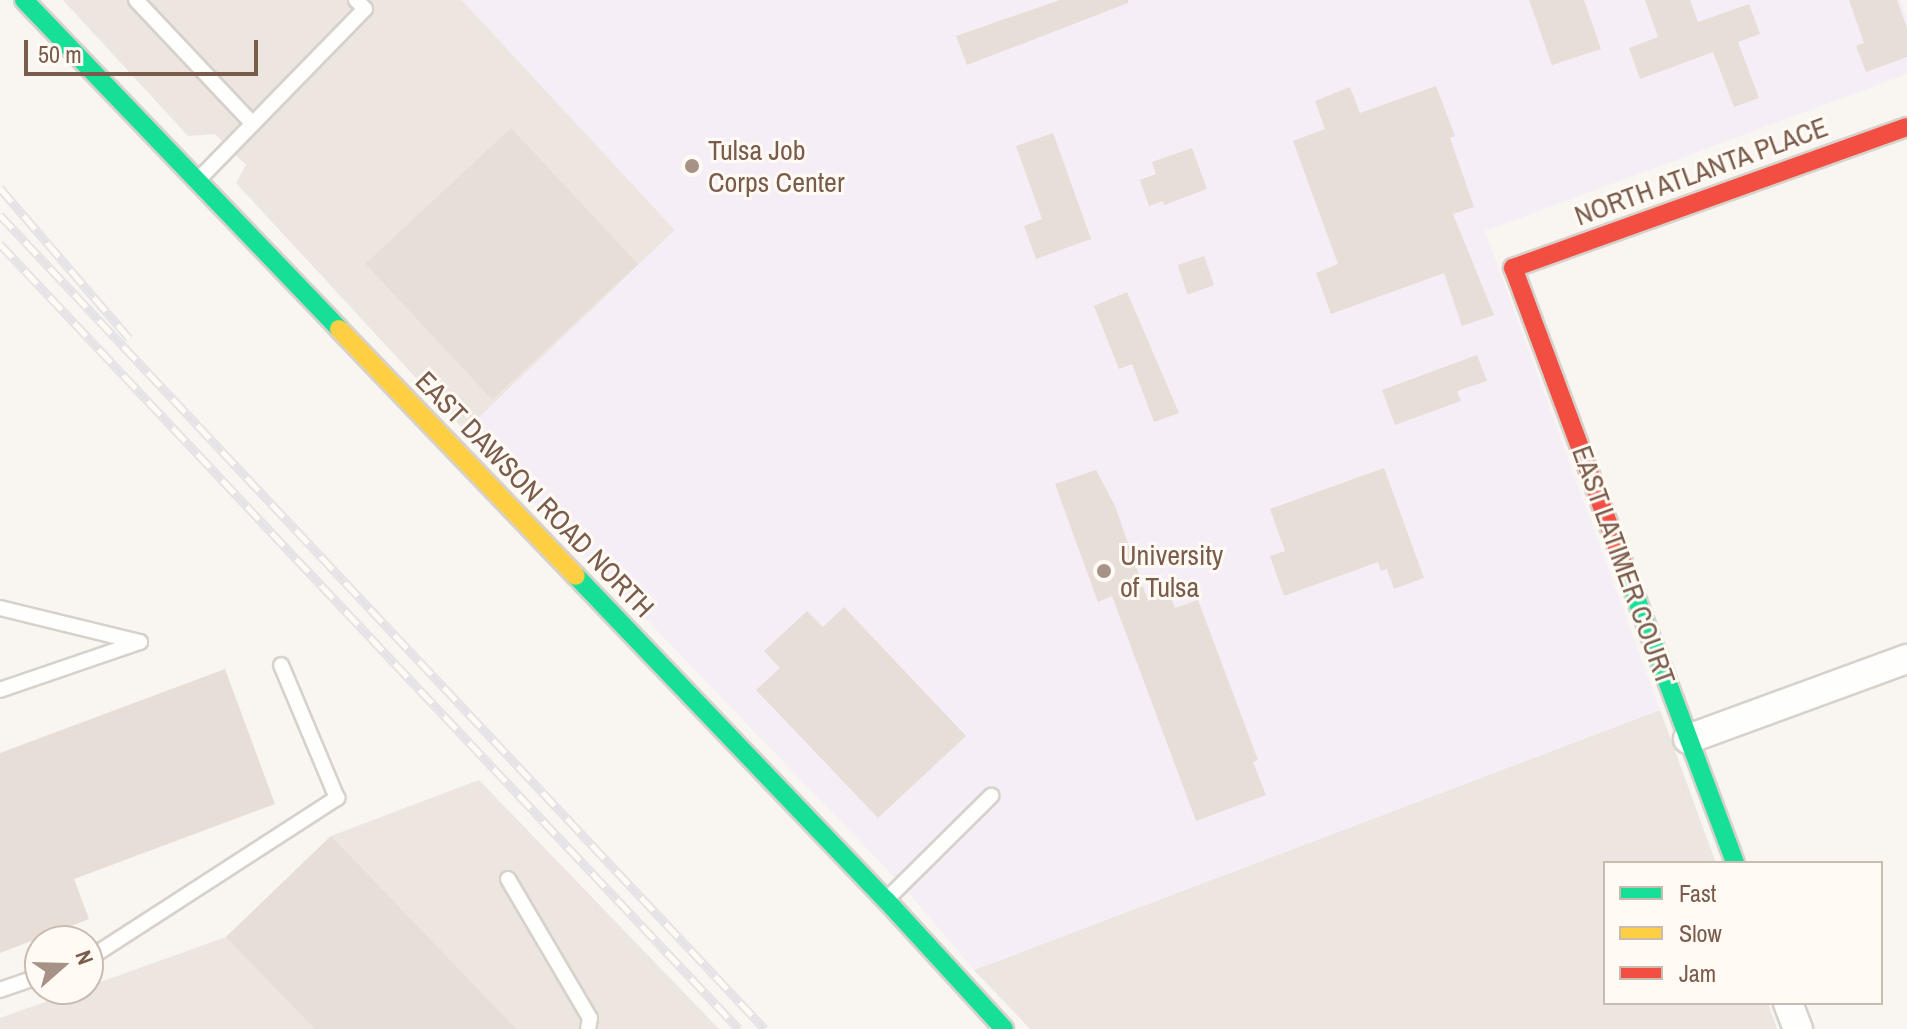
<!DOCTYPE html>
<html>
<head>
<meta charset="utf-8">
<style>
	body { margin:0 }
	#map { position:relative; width:1907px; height:1029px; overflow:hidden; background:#f9f5f0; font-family:"Archivo Narrow",sans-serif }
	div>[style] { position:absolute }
	.industrial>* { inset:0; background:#ede5e0 }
	.education>* { inset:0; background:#f6eef6 }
	.building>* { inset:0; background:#e6ded7; transform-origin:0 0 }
	.roads { filter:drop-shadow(2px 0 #d7d1cb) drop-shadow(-2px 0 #d7d1cb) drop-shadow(0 2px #d7d1cb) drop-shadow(0 -2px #d7d1cb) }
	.lane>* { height:14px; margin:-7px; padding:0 7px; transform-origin:7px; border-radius:7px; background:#fefefd }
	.street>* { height:28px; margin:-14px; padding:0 14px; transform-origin:14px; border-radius:14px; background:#fefefd }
	.fast>* { height:18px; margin:-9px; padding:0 9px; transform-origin:9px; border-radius:9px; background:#16e098 }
	.slow>* { height:18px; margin:-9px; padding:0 9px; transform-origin:9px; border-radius:9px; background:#ffcf43 }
	.jam>* { height:18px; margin:-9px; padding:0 9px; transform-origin:9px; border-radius:9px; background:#f24e42 }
	.rail>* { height:9px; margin-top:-4.5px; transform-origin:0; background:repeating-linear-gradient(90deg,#fffaf3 0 18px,#e6e3e7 0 36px); box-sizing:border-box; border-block:2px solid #e6e3e7 }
	.dots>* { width:22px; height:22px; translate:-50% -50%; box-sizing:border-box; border:4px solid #fffaf3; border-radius:50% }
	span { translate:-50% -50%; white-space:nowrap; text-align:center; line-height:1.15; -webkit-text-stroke:6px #fffaf3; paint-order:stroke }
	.poi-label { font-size:28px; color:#7a5c4d }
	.left { translate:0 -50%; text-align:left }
	.street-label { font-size:28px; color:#7a5c4d }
	.legend { position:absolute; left:1603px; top:861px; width:280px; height:144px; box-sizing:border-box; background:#fffaf3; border:2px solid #cabbb1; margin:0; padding:10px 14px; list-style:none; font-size:24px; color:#7a5c4d }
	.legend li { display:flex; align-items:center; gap:16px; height:40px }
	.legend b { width:40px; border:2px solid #cabbb1 }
	.north { position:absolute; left:24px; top:925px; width:80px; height:80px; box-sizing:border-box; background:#fffaf3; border:2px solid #cabbb1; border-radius:50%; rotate:70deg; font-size:22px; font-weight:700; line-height:32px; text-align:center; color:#7a5c4d }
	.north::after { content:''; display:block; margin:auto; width:28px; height:36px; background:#a69286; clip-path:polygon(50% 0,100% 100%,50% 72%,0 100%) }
	.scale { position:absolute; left:24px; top:40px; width:234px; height:36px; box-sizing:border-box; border:4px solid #7a5c4d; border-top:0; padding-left:10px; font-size:24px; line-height:28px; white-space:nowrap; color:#7a5c4d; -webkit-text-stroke:6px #fffaf3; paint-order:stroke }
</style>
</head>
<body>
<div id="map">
	<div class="industrial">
		<div style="clip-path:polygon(63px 0,462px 0,675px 230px,465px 431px,236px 183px,246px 165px,215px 134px,188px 136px)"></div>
		<div style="clip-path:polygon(1660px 710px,1716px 863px,1605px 863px,1605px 1003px,1768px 1003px,1777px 1029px,1030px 1029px,974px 970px)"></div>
		<div style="clip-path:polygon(479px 780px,719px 1029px,0 1029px,0 1018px,226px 937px,331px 836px)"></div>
	</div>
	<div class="education">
		<div style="clip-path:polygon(462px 0,1900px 0,1907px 19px,1907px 74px,1485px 231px,1660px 710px,974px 970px,902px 885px,465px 431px,675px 230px)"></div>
	</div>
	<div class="building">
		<div style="clip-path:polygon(1060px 0,1128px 0,1128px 3px,967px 65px,956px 36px)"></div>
		<div style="clip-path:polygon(1529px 0,1584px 0,1601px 49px,1552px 65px)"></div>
		<div style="clip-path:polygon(1645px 0,1690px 0,1698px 22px,1749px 4px,1760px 34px,1738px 42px,1759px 98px,1734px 107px,1713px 52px,1640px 79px,1629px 48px,1658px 37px)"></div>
		<div style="clip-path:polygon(1849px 0,1897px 0,1907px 28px,1907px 57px,1866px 72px,1856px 46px,1864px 43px)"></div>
		<div style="clip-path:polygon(1436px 86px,1455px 136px,1450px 138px,1474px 207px,1453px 214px,1494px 315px,1462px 326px,1444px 273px,1331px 314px,1316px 273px,1338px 264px,1293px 141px,1325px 129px,1315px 101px,1350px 87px,1360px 113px)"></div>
		<div style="left:511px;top:128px;width:186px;height:199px;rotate:47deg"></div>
		<div style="clip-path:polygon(1053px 133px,1091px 239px,1036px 259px,1024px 226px,1042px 219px,1016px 146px)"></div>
		<div style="clip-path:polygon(1192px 148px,1207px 189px,1164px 205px,1163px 201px,1149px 206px,1140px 180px,1156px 174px,1152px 162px)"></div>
		<div style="left:1204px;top:256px;width:31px;height:28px;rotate:71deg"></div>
		<div style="clip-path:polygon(1127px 292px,1179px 413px,1154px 422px,1132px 364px,1119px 369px,1094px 306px)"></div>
		<div style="clip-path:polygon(1477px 355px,1487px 381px,1457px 391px,1461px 401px,1395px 425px,1382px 390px)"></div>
		<div style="clip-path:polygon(1384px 468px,1424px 578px,1394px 589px,1387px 569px,1381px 571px,1378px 562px,1284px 596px,1270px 556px,1285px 551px,1270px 509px)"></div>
		<div style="clip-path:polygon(1096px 470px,1115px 506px,1148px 601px,1169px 593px,1175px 608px,1198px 600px,1258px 760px,1253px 762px,1266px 795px,1196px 821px,1112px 596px,1098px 602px,1055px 484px)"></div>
		<div style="clip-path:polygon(844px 607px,966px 736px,878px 818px,756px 690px,780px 668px,764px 651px,807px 611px,823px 627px)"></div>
		<div style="clip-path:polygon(225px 669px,275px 804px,74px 879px,89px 919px,0 953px,0 753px)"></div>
		<div style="clip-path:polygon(331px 836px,516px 1029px,315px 1029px,226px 937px)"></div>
	</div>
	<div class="roads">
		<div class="lane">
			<div style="left:136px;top:0;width:170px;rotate:46.7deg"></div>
			<div style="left:198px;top:180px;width:239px;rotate:-45.7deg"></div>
			<div style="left:365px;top:9px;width:13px;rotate:-135deg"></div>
			<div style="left:0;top:608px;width:144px;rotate:13.7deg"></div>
			<div style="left:140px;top:642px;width:148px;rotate:161.1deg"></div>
			<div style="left:508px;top:879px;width:161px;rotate:59.5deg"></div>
			<div style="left:590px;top:1018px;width:11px;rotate:100deg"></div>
			<div style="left:889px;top:897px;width:144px;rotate:-44.7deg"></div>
			<div style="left:88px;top:959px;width:297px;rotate:-32.9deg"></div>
			<div style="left:337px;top:798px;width:144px;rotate:-112.8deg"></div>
			<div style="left:0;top:990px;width:42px;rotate:-19.3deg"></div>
		</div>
		<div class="street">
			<div style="left:1688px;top:739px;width:233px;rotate:-20.1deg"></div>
			<div style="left:1788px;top:1003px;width:28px;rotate:69deg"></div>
		</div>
		<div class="fast">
			<div style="left:24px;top:0;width:455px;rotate:46.2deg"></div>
			<div style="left:1623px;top:563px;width:320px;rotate:69.5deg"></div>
			<div style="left:576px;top:576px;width:448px;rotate:46.3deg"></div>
			<div style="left:886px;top:900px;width:175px;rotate:47.5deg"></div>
		</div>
		<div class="slow">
			<div style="left:339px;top:329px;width:342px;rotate:46.2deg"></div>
		</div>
		<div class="jam">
			<div style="left:1623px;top:563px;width:315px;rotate:-110.4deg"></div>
			<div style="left:1513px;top:268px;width:418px;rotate:-19.7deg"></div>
		</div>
	</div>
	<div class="rail">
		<div style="left:0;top:188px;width:198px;rotate:49.3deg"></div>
		<div style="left:0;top:215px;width:1117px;rotate:46.78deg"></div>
		<div style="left:0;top:244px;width:1078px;rotate:46.73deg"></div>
	</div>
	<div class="dots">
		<div style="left:692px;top:166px;background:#a69286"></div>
		<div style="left:1104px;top:571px;background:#a69286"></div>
	</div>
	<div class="poi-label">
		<span class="left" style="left:708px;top:166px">Tulsa Job<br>Corps Center</span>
		<span class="left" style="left:1120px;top:571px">University<br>of Tulsa</span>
	</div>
	<div class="street-label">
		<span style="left:1701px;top:171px;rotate:-20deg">NORTH ATLANTA PLACE</span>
		<span style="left:535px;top:494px;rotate:46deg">EAST DAWSON ROAD NORTH</span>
		<span style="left:1624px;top:565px;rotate:70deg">EAST LATIMER COURT</span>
	</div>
	<ul class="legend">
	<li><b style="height:10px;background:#16e098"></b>Fast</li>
	<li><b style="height:10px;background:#ffcf43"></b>Slow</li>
	<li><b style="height:10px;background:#f24e42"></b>Jam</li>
	</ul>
	<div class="north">N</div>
	<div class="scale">50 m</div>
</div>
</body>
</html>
